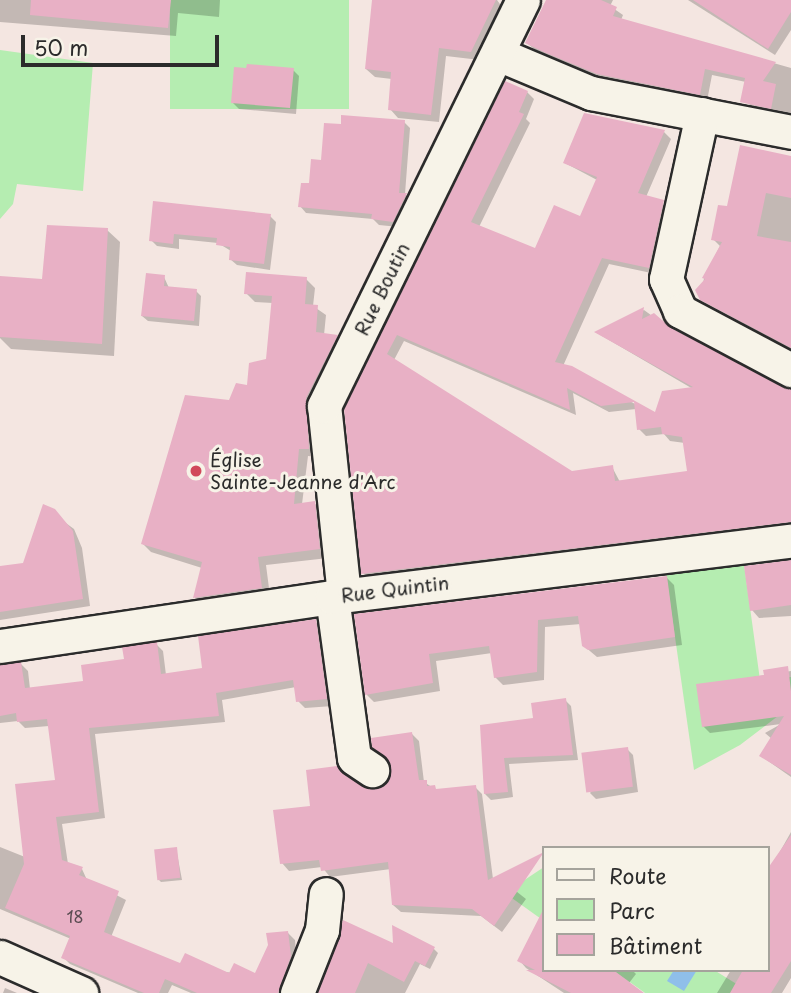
<!DOCTYPE html>
<html>
<head>
<meta charset="utf-8">
<style>
	body { margin:0 }
	#map { position:relative; width:791px; height:993px; overflow:hidden; background:#f4e6e1; font-family:"Playpen Sans",sans-serif }
	div>[style] { position:absolute }
	.green>* { inset:0; background:#b5edb1; transform-origin:0 0 }
	.water>* { inset:0; background:#8fbfea }
	.shadow>* { inset:0; background:#0003 }
	.building>* { inset:0; background:#e8b0c5; transform-origin:0 0 }
	.roads { filter:drop-shadow(2px 0 #2b2b2b) drop-shadow(-2px 0 #2b2b2b) drop-shadow(0 2px #2b2b2b) drop-shadow(0 -2px #2b2b2b) }
	.minor>* { height:33px; margin:-16.5px; padding:0 16.5px; transform-origin:16.5px; border-radius:16.5px; background:#f7f3e8 }
	.dots>* { width:19px; height:19px; translate:-50% -50%; box-sizing:border-box; border:4px solid #f7f3e8; border-radius:50% }
	span { translate:-50% -50%; white-space:nowrap; text-align:center; line-height:1.15; -webkit-text-stroke:6px #f7f3e8; paint-order:stroke }
	.number-label { font-size:16px; color:#5a4c52 }
	.number-label span { -webkit-text-stroke-width:0 }
	.street-label { font-size:19px; color:#2b2b2b }
	.poi-label { font-size:19px; color:#2b2b2b }
	.left { translate:0 -50%; text-align:left }
	.legend { position:absolute; left:542px; top:846px; width:228px; height:126px; box-sizing:border-box; background:#f7f3e8; border:2px solid #a5a39c; margin:0; padding:9px 12px; list-style:none; font-size:21px; color:#2b2b2b }
	.legend li { display:flex; align-items:center; gap:14px; height:35px }
	.legend b { width:35px; border:2px solid #a5a39c }
	.scale { position:absolute; left:21px; top:35px; width:198px; height:32px; box-sizing:border-box; border:4px solid #2b2b2b; border-top:0; padding-left:9px; font-size:21px; line-height:24px; white-space:nowrap; color:#2b2b2b; -webkit-text-stroke:5px #f7f3e8; paint-order:stroke }
</style>
</head>
<body>
<div id="map">
	<div class="green">
		<div style="left:170px;top:0;width:179px;height:109px"></div>
		<div style="clip-path:polygon(0 50px,93px 63px,83px 191px,17px 184px,13px 204px,0 219px)"></div>
		<div style="clip-path:polygon(744px 564px,760px 680px,791px 677px,791px 706px,740px 745px,694px 770px,666px 574px)"></div>
		<div style="clip-path:polygon(544px 867px,544px 921px,505px 893px)"></div>
		<div style="clip-path:polygon(613px 970px,714px 970px,751px 993px,645px 993px)"></div>
	</div>
	<div class="water">
		<div style="clip-path:polygon(674px 970px,697px 970px,684px 991px,667px 981px)"></div>
	</div>
	<div class="shadow">
		<div style="clip-path:polygon(0 0,220px 0,219px 17px,178px 13px,176px 36px,0 22px)"></div>
		<div style="clip-path:polygon(374px 0,497px 0,507px 14px,480px 60px,446px 56px,439px 122px,398px 118px,390px 109px,392px 79px,375px 77px,366px 69px)"></div>
		<div style="clip-path:polygon(548px 0,613px 0,610px 6px,623px 15px,621px 20px,791px 68px,791px 119px,755px 110px,748px 103px,746px 82px,712px 75px,707px 101px,605px 81px,534px 49px,527px 43px)"></div>
		<div style="clip-path:polygon(688px 0,791px 0,791px 30px,775px 55px)"></div>
		<div style="clip-path:polygon(293px 70px,299px 76px,296px 114px,239px 109px,233px 103px)"></div>
		<div style="clip-path:polygon(evenodd,527px 92px,534px 99px,526px 119px,530px 123px,479px 227px,536px 250px,581px 218px,597px 180px,565px 163px,664px 132px,671px 139px,646px 197px,670px 209px,656px 274px,609px 264px,563px 366px,656px 415px,693px 389px,597px 333px,644px 310px,670px 329px,782px 389px,791px 389px,791px 532px,370px 580px,363px 573px,346px 410px,527px 92px,404px 341px,576px 415px,573px 393px,609px 412px,636px 409px,639px 429px,646px 436px,664px 434px,670px 441px,685px 443px,689px 472px,620px 482px,612px 467px,572px 473px,394px 360px,404px 341px)"></div>
		<div style="clip-path:polygon(404px 122px,410px 128px,405px 194px,412px 201px,399px 227px,379px 225px,373px 219px,306px 213px,300px 206px,322px 162px)"></div>
		<div style="clip-path:polygon(791px 158px,791px 350px,701px 299px,704px 278px,720px 246px,713px 239px,729px 208px)"></div>
		<div style="clip-path:polygon(154px 203px,270px 216px,276px 222px,270px 270px,237px 265px,230px 259px,231px 251px,218px 243px,179px 239px,179px 249px,157px 246px,151px 240px)"></div>
		<div style="clip-path:polygon(107px 230px,120px 242px,114px 356px,11px 349px,0 338px,0 311px)"></div>
		<div style="clip-path:polygon(164px 277px,169px 288px,196px 291px,201px 296px,199px 326px,148px 321px,142px 316px)"></div>
		<div style="clip-path:polygon(306px 279px,315px 288px,313px 306px,326px 315px,324px 335px,337px 336px,345px 345px,317px 457px,308px 456px,302px 504px,314px 503px,323px 511px,328px 558px,266px 565px,270px 596px,203px 606px,195px 598px,202px 568px,151px 552px,143px 544px,230px 401px,248px 387px,268px 361px,273px 303px,255px 302px,246px 293px)"></div>
		<div style="clip-path:polygon(44px 507px,74px 529px,82px 548px,90px 606px,0 620px,0 568px,24px 564px)"></div>
		<div style="clip-path:polygon(791px 560px,791px 616px,759px 618px,752px 610px,746px 568px)"></div>
		<div style="clip-path:polygon(666px 577px,674px 585px,682px 645px,597px 657px,584px 646px,581px 624px,545px 627px,544px 680px,503px 685px,495px 677px,492px 653px,436px 661px,440px 691px,374px 702px,367px 695px,356px 616px)"></div>
		<div style="clip-path:polygon(315px 621px,322px 628px,333px 706px,305px 708px,298px 701px,296px 687px,222px 700px,225px 722px,95px 734px,105px 818px,62px 824px,68px 864px,82px 869px,87px 880px,126px 900px,111px 937px,181px 966px,256px 976px,288px 933px,295px 940px,297px 964px,288px 993px,191px 993px,172px 985px,168px 993px,138px 993px,70px 964px,63px 957px,71px 939px,0 909px,0 847px,25px 857px,57px 781px,49px 726px,25px 728px,18px 721px,0 723px,0 664px,21px 664px,28px 671px,30px 689px,85px 682px,156px 644px,163px 651px,166px 675px,204px 669px)"></div>
		<div style="clip-path:polygon(791px 671px,791px 777px,761px 756px,772px 739px,765px 733px,781px 724px,710px 733px,703px 726px,698px 686px)"></div>
		<div style="clip-path:polygon(565px 700px,571px 706px,578px 760px,509px 764px,513px 797px,491px 800px,485px 794px,482px 726px,535px 719px)"></div>
		<div style="clip-path:polygon(412px 734px,419px 741px,424px 782px,438px 791px,475px 787px,482px 794px,493px 879px,498px 877px,526px 899px,502px 932px,481px 916px,401px 912px,393px 905px,391px 869px,330px 877px,322px 867px,289px 871px,282px 863px,312px 807px,361px 788px,382px 789px,390px 781px,391px 762px)"></div>
		<div style="clip-path:polygon(627px 749px,633px 755px,638px 792px,596px 799px,590px 793px)"></div>
		<div style="clip-path:polygon(791px 832px,791px 978px,782px 993px,717px 993px,731px 970px,768px 970px,768px 873px)"></div>
		<div style="clip-path:polygon(176px 848px,182px 880px,161px 882px,158px 879px)"></div>
		<div style="clip-path:polygon(540px 921px,544px 924px,544px 970px,632px 970px,636px 974px,629px 983px,643px 993px,564px 993px,526px 968px,520px 961px)"></div>
		<div style="clip-path:polygon(395px 946px,433px 948px,438px 953px,430px 969px,420px 964px,405px 993px,319px 993px)"></div>
		<div style="clip-path:polygon(5px 988px,17px 993px,3px 993px)"></div>
	</div>
	<div class="building">
		<div style="clip-path:polygon(31px 0,171px 0,168px 28px,30px 15px)"></div>
		<div style="clip-path:polygon(372px 0,496px 0,471px 52px,439px 48px,431px 115px,388px 110px,391px 72px,365px 69px)"></div>
		<div style="clip-path:polygon(546px 0,601px 0,617px 7px,613px 16px,776px 62px,763px 81px,776px 84px,771px 109px,740px 102px,745px 78px,705px 69px,700px 95px,597px 74px,546px 53px,525px 43px)"></div>
		<div style="clip-path:polygon(693px 0,791px 0,791px 12px,768px 49px)"></div>
		<div style="clip-path:polygon(247px 64px,294px 68px,290px 108px,231px 103px,234px 67px,246px 68px)"></div>
		<div style="clip-path:polygon(evenodd,505px 81px,528px 91px,519px 112px,524px 114px,471px 222px,535px 248px,554px 205px,580px 216px,597px 177px,563px 163px,584px 113px,665px 130px,638px 193px,664px 200px,649px 268px,602px 258px,555px 362px,572px 366px,655px 412px,662px 391px,693px 387px,594px 332px,644px 307px,642px 319px,654px 313px,671px 328px,791px 389px,791px 522px,361px 574px,344px 409px,505px 81px,397px 335px,570px 410px,567px 388px,601px 406px,634px 402px,637px 430px,661px 427px,662px 434px,682px 437px,687px 471px,615px 481px,613px 465px,572px 471px,387px 354px,397px 335px)"></div>
		<div style="clip-path:polygon(341px 115px,405px 120px,399px 193px,407px 193px,393px 222px,371px 219px,372px 214px,298px 207px,301px 183px,309px 183px,311px 159px,321px 160px,324px 123px,341px 124px)"></div>
		<div style="clip-path:polygon(740px 145px,791px 156px,791px 198px,766px 193px,757px 236px,791px 242px,791px 348px,700px 300px,695px 290px,705px 279px,702px 278px,722px 242px,711px 240px,718px 205px,727px 206px)"></div>
		<div style="clip-path:polygon(153px 201px,271px 214px,264px 264px,229px 260px,230px 247px,216px 245px,217px 238px,174px 234px,173px 244px,149px 241px)"></div>
		<div style="clip-path:polygon(47px 225px,108px 228px,102px 344px,0 337px,0 276px,42px 279px)"></div>
		<div style="clip-path:polygon(246px 272px,307px 277px,305px 304px,318px 305px,316px 332px,338px 335px,306px 398px,309px 449px,299px 449px,294px 504px,315px 501px,320px 549px,258px 557px,262px 588px,193px 598px,202px 562px,141px 544px,185px 395px,229px 400px,236px 383px,247px 385px,249px 363px,266px 359px,272px 296px,244px 294px)"></div>
		<div style="clip-path:polygon(146px 273px,165px 275px,164px 286px,197px 289px,194px 321px,141px 316px)"></div>
		<div style="clip-path:polygon(43px 504px,55px 509px,73px 531px,83px 599px,0 612px,0 566px,23px 563px)"></div>
		<div style="clip-path:polygon(791px 560px,791px 605px,750px 611px,744px 566px)"></div>
		<div style="clip-path:polygon(667px 576px,675px 637px,588px 650px,582px 646px,578px 616px,538px 620px,537px 672px,494px 678px,489px 646px,429px 654px,433px 683px,365px 695px,354px 614px)"></div>
		<div style="clip-path:polygon(316px 619px,327px 699px,296px 702px,293px 680px,216px 693px,219px 716px,89px 728px,99px 812px,56px 817px,62px 860px,83px 867px,79px 875px,119px 891px,104px 932px,180px 963px,185px 953px,229px 973px,234px 963px,255px 973px,268px 945px,266px 933px,288px 931px,291px 956px,278px 993px,197px 993px,165px 979px,159px 993px,144px 993px,61px 958px,70px 936px,5px 908px,24px 864px,15px 784px,55px 780px,47px 719px,17px 722px,16px 713px,0 716px,0 665px,21px 662px,25px 688px,83px 681px,81px 665px,124px 659px,122px 647px,157px 642px,161px 674px,202px 668px,198px 636px)"></div>
		<div style="clip-path:polygon(788px 666px,791px 691px,791px 775px,759px 756px,784px 716px,702px 727px,696px 684px,764px 675px,763px 670px)"></div>
		<div style="clip-path:polygon(566px 698px,573px 755px,504px 758px,508px 792px,484px 794px,480px 725px,533px 718px,531px 703px)"></div>
		<div style="clip-path:polygon(412px 732px,419px 780px,427px 780px,427px 786px,435px 785px,436px 789px,476px 785px,488px 880px,544px 852px,494px 926px,472px 909px,392px 905px,388px 862px,321px 871px,319px 860px,280px 864px,273px 810px,310px 806px,306px 770px,337px 766px,362px 786px,380px 787px,391px 771px,389px 761px,372px 747px,371px 738px)"></div>
		<div style="left:628px;top:747px;width:40px;height:47px;rotate:83deg"></div>
		<div style="clip-path:polygon(791px 835px,791px 961px,771px 993px,730px 993px,743px 970px,768px 970px,768px 868px)"></div>
		<div style="left:177px;top:847px;width:31px;height:23px;rotate:84deg"></div>
		<div style="clip-path:polygon(544px 908px,544px 970px,613px 970px,644px 993px,571px 993px,526px 970px,535px 970px,517px 961px)"></div>
		<div style="clip-path:polygon(343px 920px,393px 943px,392px 925px,435px 947px,425px 966px,415px 961px,404px 982px,368px 963px,355px 993px,318px 993px)"></div>
	</div>
	<div class="roads">
		<div class="minor">
			<div style="left:498px;top:54px;width:101px;rotate:22.8deg"></div>
			<div style="left:591px;top:93px;width:204px;rotate:11deg"></div>
			<div style="left:702px;top:114px;width:169px;rotate:102.3deg"></div>
			<div style="left:666px;top:279px;width:35px;rotate:66deg"></div>
			<div style="left:680px;top:311px;width:126px;rotate:28deg"></div>
			<div style="left:344px;top:595px;width:190px;rotate:-96deg"></div>
			<div style="left:324px;top:406px;width:452px;rotate:-63.9deg"></div>
			<div style="left:332px;top:597px;width:162px;rotate:82.2deg"></div>
			<div style="left:354px;top:758px;width:22px;rotate:34deg"></div>
			<div style="left:0;top:646px;width:336px;rotate:-8.4deg"></div>
			<div style="left:332px;top:597px;width:462px;rotate:-7deg"></div>
			<div style="left:0;top:957px;width:89px;rotate:24deg"></div>
			<div style="left:297px;top:993px;width:68px;rotate:-68.4deg"></div>
			<div style="left:322px;top:930px;width:36px;rotate:-84deg"></div>
		</div>
	</div>
	<div class="dots">
		<div style="left:196px;top:471px;background:#d1495b"></div>
	</div>
	<div class="number-label">
		<span style="left:75px;top:916px">18</span>
	</div>
	<div class="street-label">
		<span style="left:382px;top:289px;rotate:-64deg">Rue Boutin</span>
		<span style="left:395px;top:589px;rotate:-7deg">Rue Quintin</span>
	</div>
	<div class="poi-label">
		<span class="left" style="left:210px;top:471px">Église<br>Sainte-Jeanne d'Arc</span>
	</div>
	<ul class="legend">
	<li><b style="height:9px;background:#f7f3e8"></b>Route</li>
	<li><b style="height:19px;background:#b5edb1"></b>Parc</li>
	<li><b style="height:19px;background:#e8b0c5"></b>Bâtiment</li>
	</ul>
	<div class="scale">50 m</div>
</div>
</body>
</html>
